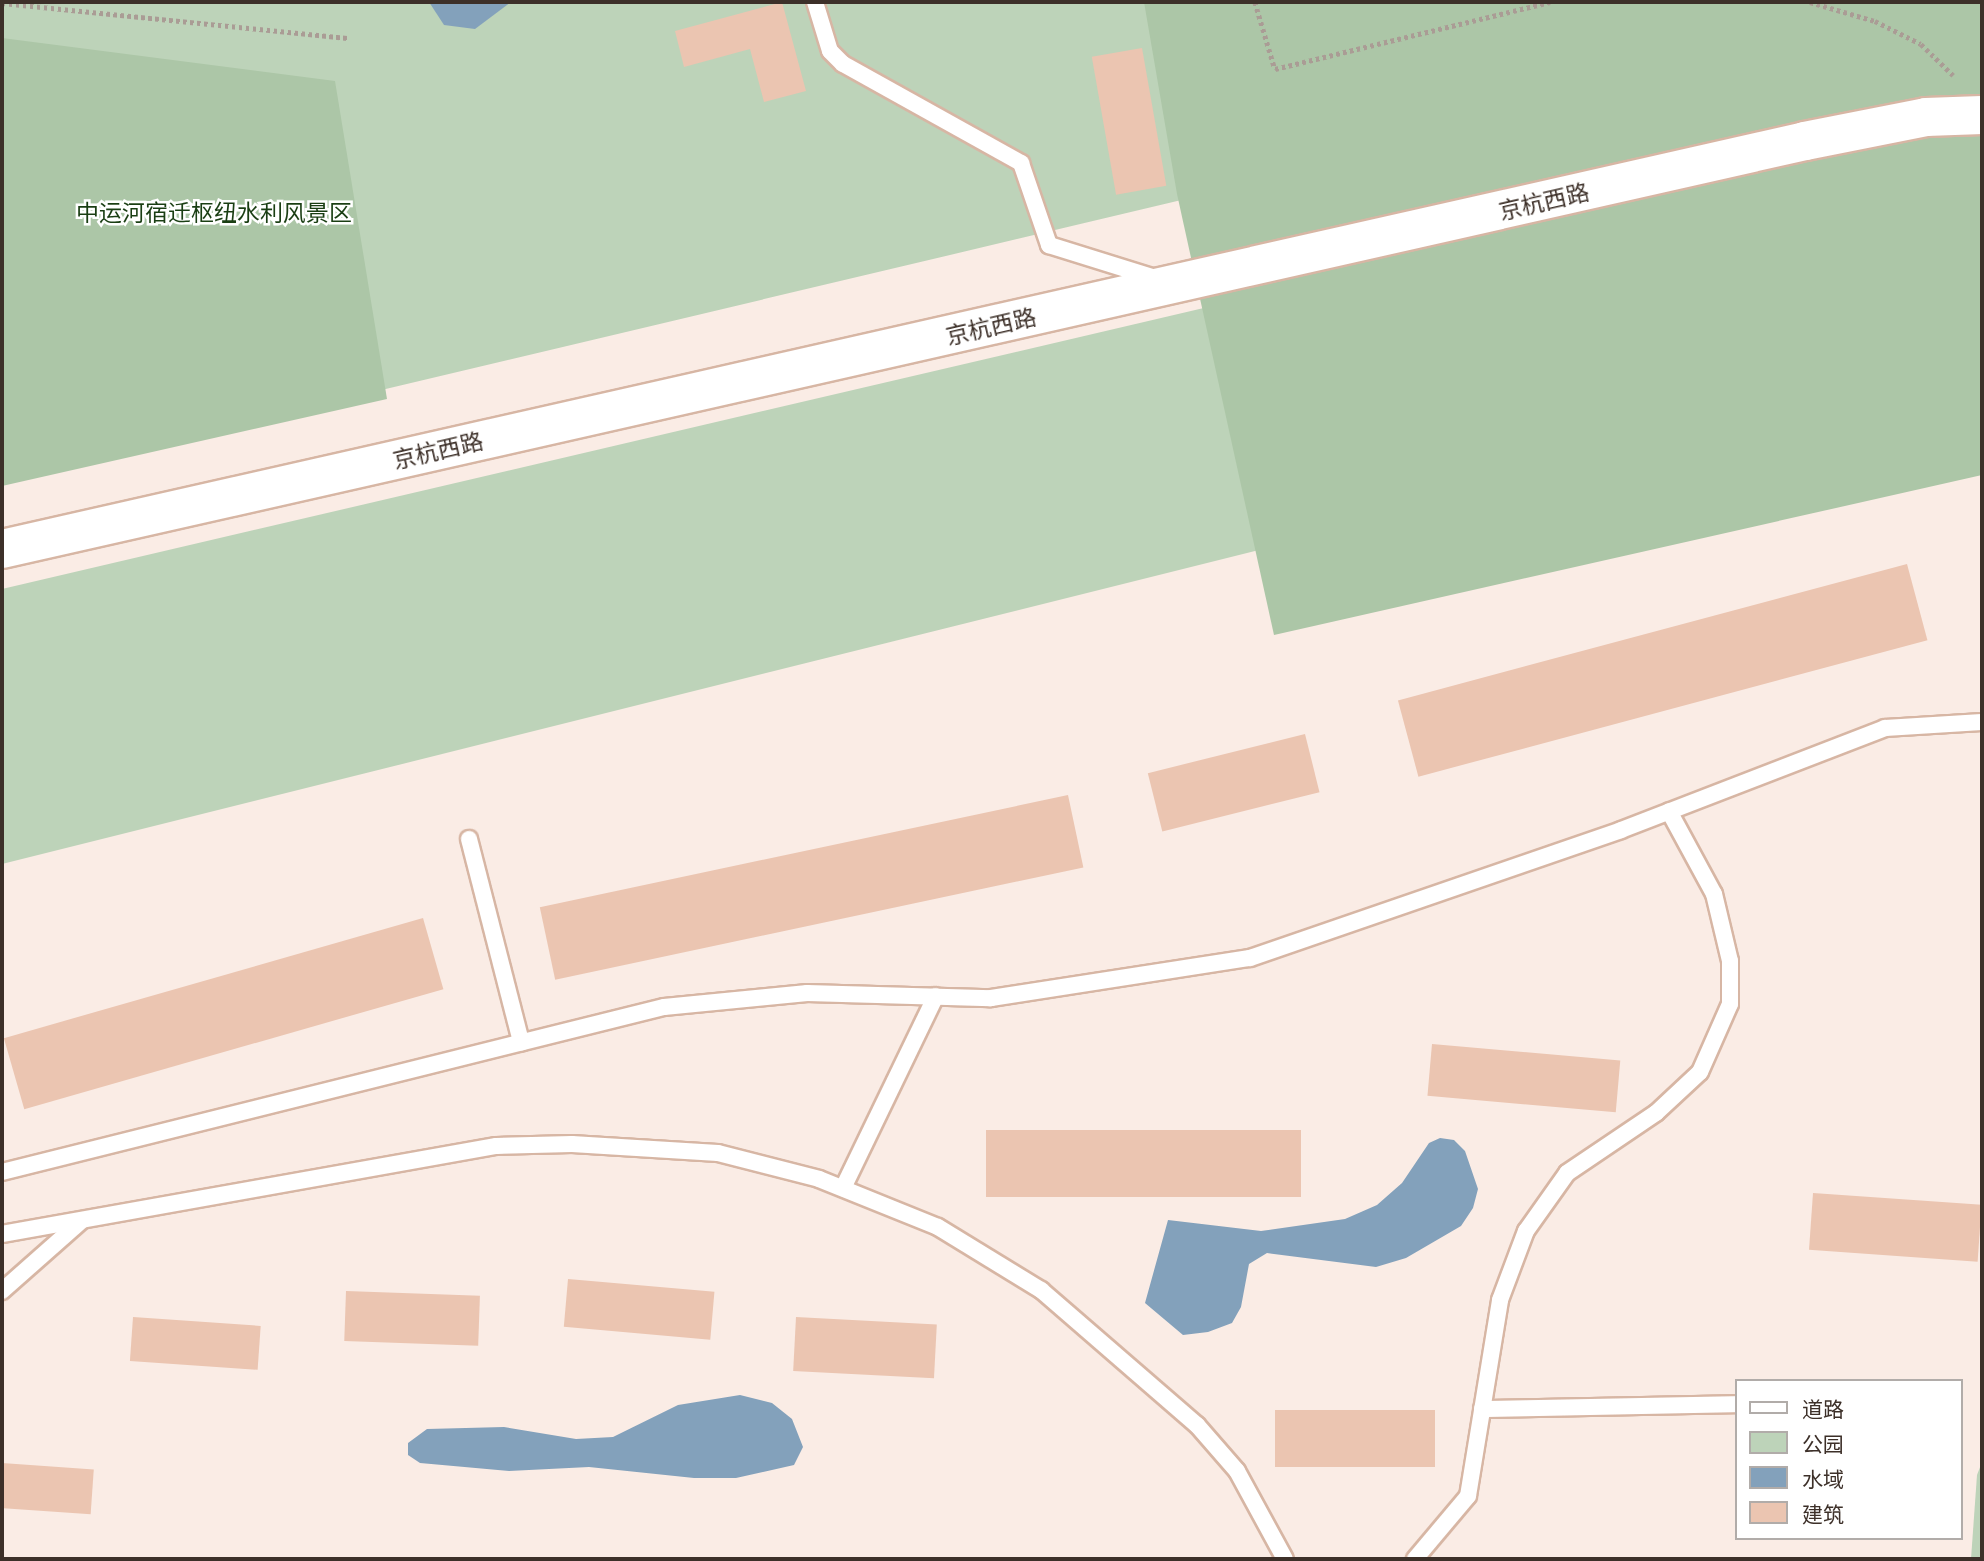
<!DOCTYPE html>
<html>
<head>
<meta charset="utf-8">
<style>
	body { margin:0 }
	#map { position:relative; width:1984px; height:1561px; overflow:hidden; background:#faece5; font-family:"DejaVu Sans","Noto Sans SC",sans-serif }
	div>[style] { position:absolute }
	.green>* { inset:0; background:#bdd3b9 }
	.forest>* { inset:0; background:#acc6a7 }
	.water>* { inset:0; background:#83a1bb }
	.building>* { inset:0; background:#ebc5b1; transform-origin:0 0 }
	.path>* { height:4.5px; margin-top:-2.25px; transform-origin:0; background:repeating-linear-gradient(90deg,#aa9c95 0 3.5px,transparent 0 7px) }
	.roads { filter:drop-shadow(2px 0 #d7b6a4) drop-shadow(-2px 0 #d7b6a4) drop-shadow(0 2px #d7b6a4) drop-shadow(0 -2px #d7b6a4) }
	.service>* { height:16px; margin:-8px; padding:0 8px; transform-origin:8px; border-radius:8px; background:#fff }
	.tertiary>* { height:38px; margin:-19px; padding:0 19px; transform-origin:19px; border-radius:19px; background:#fff }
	span { translate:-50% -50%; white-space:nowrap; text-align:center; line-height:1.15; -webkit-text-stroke:5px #fff; paint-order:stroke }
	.street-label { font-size:23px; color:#3d3029 }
	.park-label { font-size:23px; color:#1a3e13 }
	.frame { position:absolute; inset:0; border:4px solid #3d3029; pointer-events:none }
	.legend { position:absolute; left:1735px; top:1379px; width:228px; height:161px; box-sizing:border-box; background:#fff; border:2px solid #b1aca9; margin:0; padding:9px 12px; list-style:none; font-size:21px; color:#3d3029 }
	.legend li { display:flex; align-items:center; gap:14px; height:35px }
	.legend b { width:35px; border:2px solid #b1aca9 }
</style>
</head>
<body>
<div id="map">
	<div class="green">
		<div style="clip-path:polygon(2px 2px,1982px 2px,1982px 78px,1464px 133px,2px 480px)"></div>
		<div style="clip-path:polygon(1850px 157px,1699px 440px,2px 864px,2px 589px)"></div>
		<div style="clip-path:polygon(1982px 1462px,1982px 1559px,1971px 1559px,1977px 1475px)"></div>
	</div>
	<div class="forest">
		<div style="clip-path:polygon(1144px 2px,1982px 2px,1982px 475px,1274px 635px,1177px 194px)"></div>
		<div style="clip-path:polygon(2px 38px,335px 81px,387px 399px,2px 486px)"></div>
	</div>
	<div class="water">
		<div style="clip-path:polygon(429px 2px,511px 2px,475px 29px,444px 25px)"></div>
		<div style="clip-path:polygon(1440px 1138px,1454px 1140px,1465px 1151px,1478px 1189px,1473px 1208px,1461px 1226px,1406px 1258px,1376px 1267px,1267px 1253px,1249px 1264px,1241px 1307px,1232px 1323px,1208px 1332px,1183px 1335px,1145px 1303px,1168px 1220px,1261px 1231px,1345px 1219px,1377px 1205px,1402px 1183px,1429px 1143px)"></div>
		<div style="clip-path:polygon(740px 1395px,772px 1403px,792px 1419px,803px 1447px,794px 1465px,736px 1478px,694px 1478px,589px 1467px,509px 1471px,420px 1463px,408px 1455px,408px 1443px,427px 1429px,504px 1427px,576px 1439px,613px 1437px,678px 1405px)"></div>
	</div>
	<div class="building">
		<div style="clip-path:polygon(782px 2px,806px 91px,764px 102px,750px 49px,684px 67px,675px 31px)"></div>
		<div style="left:1142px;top:48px;width:140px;height:51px;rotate:80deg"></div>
		<div style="left:1907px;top:564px;width:79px;height:527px;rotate:75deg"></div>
		<div style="left:1305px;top:734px;width:60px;height:162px;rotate:76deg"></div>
		<div style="left:1068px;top:795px;width:74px;height:540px;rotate:78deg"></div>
		<div style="left:423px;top:918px;width:74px;height:436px;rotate:74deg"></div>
		<div style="left:1432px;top:1044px;width:189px;height:52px;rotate:5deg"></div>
		<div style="left:1301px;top:1130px;width:67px;height:315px;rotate:90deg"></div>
		<div style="left:1813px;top:1193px;width:169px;height:57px;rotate:4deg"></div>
		<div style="left:568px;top:1279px;width:147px;height:48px;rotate:5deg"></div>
		<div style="left:346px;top:1291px;width:134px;height:50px;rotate:2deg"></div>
		<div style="left:133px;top:1317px;width:128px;height:44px;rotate:4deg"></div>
		<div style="left:796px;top:1317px;width:141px;height:54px;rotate:3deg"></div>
		<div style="left:1435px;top:1410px;width:57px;height:160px;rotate:90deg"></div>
		<div style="left:2px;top:1463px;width:92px;height:45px;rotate:4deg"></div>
	</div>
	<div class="path">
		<div style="left:1255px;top:2px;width:70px;rotate:73.4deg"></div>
		<div style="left:1275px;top:69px;width:283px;rotate:-13.7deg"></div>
		<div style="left:1810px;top:2px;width:68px;rotate:16.3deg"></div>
		<div style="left:1875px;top:21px;width:51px;rotate:26.6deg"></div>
		<div style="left:1921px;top:44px;width:45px;rotate:44.1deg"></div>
		<div style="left:2px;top:3px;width:347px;rotate:5.8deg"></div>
	</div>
	<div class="roads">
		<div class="service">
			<div style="left:815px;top:2px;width:51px;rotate:73deg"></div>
			<div style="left:830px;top:51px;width:18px;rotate:45deg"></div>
			<div style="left:843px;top:64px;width:204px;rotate:29.1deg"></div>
			<div style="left:1021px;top:163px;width:87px;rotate:71.1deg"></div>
			<div style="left:1049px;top:245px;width:111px;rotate:17.3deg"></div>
			<div style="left:469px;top:839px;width:210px;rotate:75.6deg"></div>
			<div style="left:2px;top:1172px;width:682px;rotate:-14deg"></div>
			<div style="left:664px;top:1007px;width:144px;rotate:-5.6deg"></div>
			<div style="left:807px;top:993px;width:184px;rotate:1.6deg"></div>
			<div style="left:991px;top:998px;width:262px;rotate:-8.8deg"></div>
			<div style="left:1250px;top:958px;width:392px;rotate:-19deg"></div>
			<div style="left:1621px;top:830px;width:283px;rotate:-21.1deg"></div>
			<div style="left:1885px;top:728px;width:97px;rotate:-3.5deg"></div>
			<div style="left:843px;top:1188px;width:213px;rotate:-64.2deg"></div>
			<div style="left:2px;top:1234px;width:502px;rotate:-10.1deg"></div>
			<div style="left:496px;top:1146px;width:76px;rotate:-1.5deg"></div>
			<div style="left:572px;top:1144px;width:146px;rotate:3.5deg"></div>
			<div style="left:718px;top:1153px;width:104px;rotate:14.4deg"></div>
			<div style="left:819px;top:1179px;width:128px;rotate:22deg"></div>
			<div style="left:938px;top:1227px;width:121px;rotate:31.5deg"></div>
			<div style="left:1041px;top:1290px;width:206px;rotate:40.9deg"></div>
			<div style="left:1197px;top:1425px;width:61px;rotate:49deg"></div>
			<div style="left:1237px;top:1471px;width:100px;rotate:61.4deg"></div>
			<div style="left:2px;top:1291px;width:106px;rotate:-41.5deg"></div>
			<div style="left:1482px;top:1409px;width:255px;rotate:-1.1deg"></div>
			<div style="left:1415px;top:1559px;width:82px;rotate:-49.9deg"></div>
			<div style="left:1468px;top:1496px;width:199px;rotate:-80.7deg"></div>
			<div style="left:1500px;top:1300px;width:74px;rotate:-69.4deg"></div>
			<div style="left:1526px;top:1231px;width:71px;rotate:-54.7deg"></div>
			<div style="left:1567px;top:1173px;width:107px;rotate:-34deg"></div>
			<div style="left:1656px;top:1113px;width:60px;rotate:-43deg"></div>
			<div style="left:1700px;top:1072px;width:74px;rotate:-66.2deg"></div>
			<div style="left:1730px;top:1004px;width:43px;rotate:-90deg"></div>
			<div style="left:1730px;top:961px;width:69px;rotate:-103.4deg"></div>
			<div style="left:1714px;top:894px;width:94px;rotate:-118.5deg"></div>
		</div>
		<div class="tertiary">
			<div style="left:2px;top:549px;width:1849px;rotate:-12.75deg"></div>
			<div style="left:1805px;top:141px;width:123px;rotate:-11.2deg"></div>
			<div style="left:1926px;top:117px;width:56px;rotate:-2deg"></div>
		</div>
	</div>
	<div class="street-label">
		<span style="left:1544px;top:202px;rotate:-13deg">京杭西路</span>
		<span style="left:991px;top:327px;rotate:-13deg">京杭西路</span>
		<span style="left:438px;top:451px;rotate:-13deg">京杭西路</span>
	</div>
	<div class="park-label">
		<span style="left:214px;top:213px">中运河宿迁枢纽水利风景区</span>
	</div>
	<div class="frame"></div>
	<ul class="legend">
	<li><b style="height:9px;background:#fff"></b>道路</li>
	<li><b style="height:19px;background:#bdd3b9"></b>公园</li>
	<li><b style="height:19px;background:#83a1bb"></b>水域</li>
	<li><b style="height:19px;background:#ebc5b1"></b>建筑</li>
	</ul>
</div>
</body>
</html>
